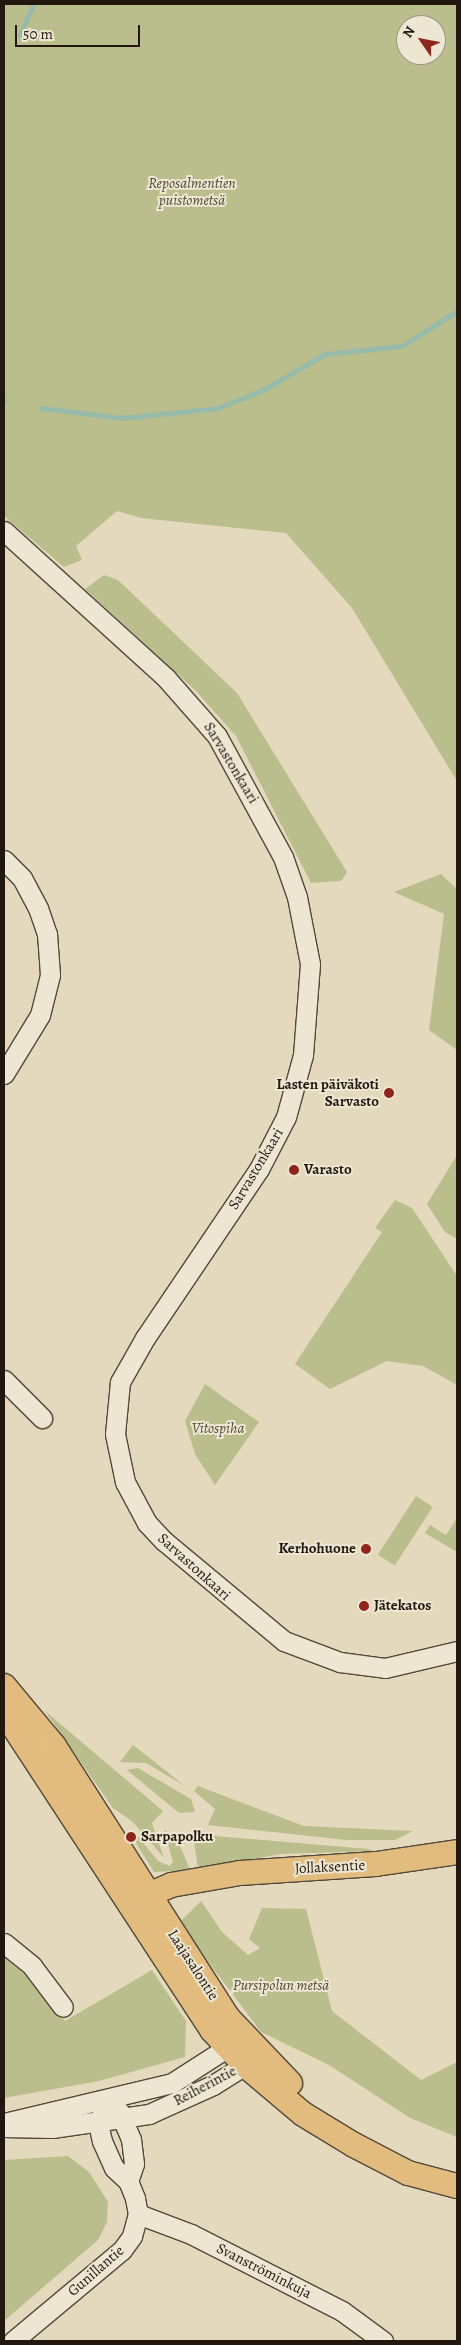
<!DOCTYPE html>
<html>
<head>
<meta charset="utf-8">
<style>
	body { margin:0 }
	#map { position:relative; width:461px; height:2345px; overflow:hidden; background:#e4d9bc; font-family:Alegreya,serif }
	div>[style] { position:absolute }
	.green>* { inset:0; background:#babe8d; transform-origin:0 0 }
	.stream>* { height:5px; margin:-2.5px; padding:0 2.5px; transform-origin:2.5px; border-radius:2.5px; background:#97bbaa }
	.roads { filter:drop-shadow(1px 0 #52483a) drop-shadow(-1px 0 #52483a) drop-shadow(0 1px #52483a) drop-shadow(0 -1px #52483a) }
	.minor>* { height:19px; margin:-9.5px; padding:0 9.5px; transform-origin:9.5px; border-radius:9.5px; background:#ede6d3 }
	.major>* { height:24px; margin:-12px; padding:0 12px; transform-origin:12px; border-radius:12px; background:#e2bc7e }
	.dots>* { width:14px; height:14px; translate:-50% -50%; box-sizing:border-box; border:2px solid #ede6d3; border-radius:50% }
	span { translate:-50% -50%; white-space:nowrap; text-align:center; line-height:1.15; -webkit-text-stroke:4px #ede6d3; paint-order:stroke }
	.park-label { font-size:15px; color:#504a35; font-style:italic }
	.street-label { font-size:15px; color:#22180f }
	.poi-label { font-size:15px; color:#22180f; font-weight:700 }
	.right { translate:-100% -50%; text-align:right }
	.left { translate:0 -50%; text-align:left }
	.frame { position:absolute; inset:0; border:5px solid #22180f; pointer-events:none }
	.north { position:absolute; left:396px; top:15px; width:50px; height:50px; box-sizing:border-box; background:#ede6d3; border:1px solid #9c9485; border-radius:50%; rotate:303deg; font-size:14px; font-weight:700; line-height:20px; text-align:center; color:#22180f }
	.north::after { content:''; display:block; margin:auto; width:18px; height:22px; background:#8f2418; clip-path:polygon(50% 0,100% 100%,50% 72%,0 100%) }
	.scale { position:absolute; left:15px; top:25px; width:125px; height:22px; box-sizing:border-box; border:2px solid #22180f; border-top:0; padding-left:6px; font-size:15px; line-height:18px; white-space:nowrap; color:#22180f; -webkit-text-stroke:4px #ede6d3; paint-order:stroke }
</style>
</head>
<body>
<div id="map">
	<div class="green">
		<div style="clip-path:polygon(evenodd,4px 4px,457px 4px,457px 781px,352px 608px,286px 533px,141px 518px,117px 511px,76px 546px,82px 560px,64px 567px,4px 516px,4px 4px,406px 25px,436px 25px,436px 55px,406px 55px,406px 25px)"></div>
		<div style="clip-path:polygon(104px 575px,118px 580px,237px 693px,347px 872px,341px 881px,311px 883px,236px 736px,196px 691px,85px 589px)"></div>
		<div style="clip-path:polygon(441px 874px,457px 889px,457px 1050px,429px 1030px,444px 914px,394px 892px)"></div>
		<div style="clip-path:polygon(457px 1155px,457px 1239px,445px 1232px,427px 1204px)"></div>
		<div style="clip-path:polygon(395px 1200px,412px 1208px,457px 1276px,457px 1385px,423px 1366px,387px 1361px,330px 1389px,295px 1364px,382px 1232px,375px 1228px)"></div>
		<div style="clip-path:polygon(205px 1384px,259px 1422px,215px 1485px,195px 1454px,185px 1421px)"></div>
		<div style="left:416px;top:1496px;width:20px;height:70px;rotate:33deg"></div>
		<div style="clip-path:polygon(457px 1518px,457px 1552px,425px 1533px,430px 1525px,446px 1535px)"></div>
		<div style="clip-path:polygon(45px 1711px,163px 1811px,152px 1823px,164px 1858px,133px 1822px,113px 1808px)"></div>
		<div style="clip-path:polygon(133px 1745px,185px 1786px,146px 1763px,120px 1762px)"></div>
		<div style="clip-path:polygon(138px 1768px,191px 1799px,195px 1812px,179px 1813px,127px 1770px)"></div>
		<div style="clip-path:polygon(198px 1786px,304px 1826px,413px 1831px,395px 1840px,347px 1840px,208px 1825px,215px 1809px,194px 1791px)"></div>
		<div style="clip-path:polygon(164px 1830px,176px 1836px,190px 1870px,154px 1872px,131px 1835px,135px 1833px,158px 1861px,170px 1866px,173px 1862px)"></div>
		<div style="clip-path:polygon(203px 1835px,369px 1849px,373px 1851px,282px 1854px,198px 1868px,194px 1842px)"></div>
		<div style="clip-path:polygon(201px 1901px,222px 1932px,248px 1955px,260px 1948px,249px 1939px,262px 1908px,306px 1909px,332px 2011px,421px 2080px,457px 2062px,457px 2137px,410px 2118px,329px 2065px,261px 2032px,179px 1923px)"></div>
		<div style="clip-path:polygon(4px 1957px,30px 1979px,65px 2021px,152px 1970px,186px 2021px,185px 2057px,99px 2081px,4px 2098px)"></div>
		<div style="clip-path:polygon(68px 2156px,89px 2172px,108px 2202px,107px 2222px,98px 2240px,4px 2321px,4px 2160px)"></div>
	</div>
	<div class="stream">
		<div style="left:20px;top:35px;width:34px;rotate:-67deg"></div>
		<div style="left:4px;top:399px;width:1px;rotate:45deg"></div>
		<div style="left:41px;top:408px;width:82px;rotate:7deg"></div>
		<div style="left:122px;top:418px;width:97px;rotate:-5.9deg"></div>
		<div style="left:218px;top:408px;width:48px;rotate:-21.8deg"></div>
		<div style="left:263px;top:390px;width:72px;rotate:-30.1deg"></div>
		<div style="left:325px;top:354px;width:77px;rotate:-5.9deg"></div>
		<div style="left:402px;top:346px;width:65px;rotate:-32.5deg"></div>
	</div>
	<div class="roads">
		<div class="minor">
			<div style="left:4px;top:531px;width:219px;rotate:42.2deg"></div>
			<div style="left:166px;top:678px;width:77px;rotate:48.7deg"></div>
			<div style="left:217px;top:736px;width:138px;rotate:61.4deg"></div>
			<div style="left:283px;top:857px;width:42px;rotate:70.7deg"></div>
			<div style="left:297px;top:897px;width:68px;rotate:79deg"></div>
			<div style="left:310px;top:964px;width:91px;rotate:94.4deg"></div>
			<div style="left:303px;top:1055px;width:64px;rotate:105.3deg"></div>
			<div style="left:286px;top:1117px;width:59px;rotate:117.4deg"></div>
			<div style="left:259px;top:1169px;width:204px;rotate:124deg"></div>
			<div style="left:145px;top:1338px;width:51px;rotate:119.6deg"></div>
			<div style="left:120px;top:1382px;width:52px;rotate:95.5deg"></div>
			<div style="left:115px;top:1434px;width:49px;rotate:78.2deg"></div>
			<div style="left:125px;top:1482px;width:47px;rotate:61.8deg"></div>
			<div style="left:147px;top:1523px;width:25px;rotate:47deg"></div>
			<div style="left:164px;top:1541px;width:156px;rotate:39.8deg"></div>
			<div style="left:284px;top:1641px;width:60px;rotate:20.6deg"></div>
			<div style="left:340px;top:1662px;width:45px;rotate:7.6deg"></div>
			<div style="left:385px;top:1668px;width:74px;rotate:-13.3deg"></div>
			<div style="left:4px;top:860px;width:25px;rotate:45deg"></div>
			<div style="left:22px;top:878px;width:34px;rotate:62deg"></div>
			<div style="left:38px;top:908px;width:28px;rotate:71deg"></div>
			<div style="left:47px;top:934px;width:41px;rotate:85.8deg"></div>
			<div style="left:50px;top:975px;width:41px;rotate:104deg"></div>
			<div style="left:40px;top:1015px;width:69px;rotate:121.4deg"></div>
			<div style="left:4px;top:1380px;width:54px;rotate:45deg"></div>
			<div style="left:4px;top:1943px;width:36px;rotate:39deg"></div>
			<div style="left:32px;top:1966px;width:51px;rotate:52.9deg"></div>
			<div style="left:119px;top:2111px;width:30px;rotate:67deg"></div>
			<div style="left:131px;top:2139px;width:25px;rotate:83deg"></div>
			<div style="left:134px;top:2164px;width:18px;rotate:109deg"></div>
			<div style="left:4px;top:2123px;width:173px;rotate:-13.4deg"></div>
			<div style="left:172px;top:2083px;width:67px;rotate:-32.7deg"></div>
			<div style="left:228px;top:2047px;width:21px;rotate:-11deg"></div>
			<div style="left:249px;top:2043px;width:22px;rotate:100deg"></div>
			<div style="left:245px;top:2065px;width:38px;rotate:148deg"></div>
			<div style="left:213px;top:2085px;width:70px;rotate:155.6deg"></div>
			<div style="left:149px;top:2114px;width:98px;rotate:171.8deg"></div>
			<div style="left:52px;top:2128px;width:48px;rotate:-178.8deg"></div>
			<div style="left:138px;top:2214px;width:57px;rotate:20.7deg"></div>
			<div style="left:191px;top:2234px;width:169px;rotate:27deg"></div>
			<div style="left:342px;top:2311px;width:51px;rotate:36.2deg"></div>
			<div style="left:13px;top:2341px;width:142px;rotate:-39.9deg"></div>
			<div style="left:122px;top:2250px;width:17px;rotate:-54deg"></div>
			<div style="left:132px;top:2236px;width:23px;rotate:-75deg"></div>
			<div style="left:138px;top:2214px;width:16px;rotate:-101deg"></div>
			<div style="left:135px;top:2198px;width:18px;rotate:-112deg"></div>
			<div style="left:128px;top:2181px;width:19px;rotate:-137deg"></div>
			<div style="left:114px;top:2168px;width:30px;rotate:-114deg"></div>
			<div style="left:102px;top:2141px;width:17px;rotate:-103deg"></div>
			<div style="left:98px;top:2124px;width:13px;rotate:-67deg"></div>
		</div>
		<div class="major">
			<div style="left:4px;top:1686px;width:78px;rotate:50.2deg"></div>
			<div style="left:54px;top:1746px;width:323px;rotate:57.4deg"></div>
			<div style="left:228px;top:2018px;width:90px;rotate:46.4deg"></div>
			<div style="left:4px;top:1712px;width:380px;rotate:56.8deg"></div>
			<div style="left:212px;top:2030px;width:48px;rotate:46.7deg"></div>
			<div style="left:245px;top:2065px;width:76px;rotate:40.2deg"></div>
			<div style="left:303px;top:2114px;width:60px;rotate:31.3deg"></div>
			<div style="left:354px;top:2145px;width:61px;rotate:27.4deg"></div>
			<div style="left:408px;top:2173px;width:51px;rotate:14.9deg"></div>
			<div style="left:137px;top:1906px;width:16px;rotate:-45deg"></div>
			<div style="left:148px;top:1895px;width:25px;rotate:-23deg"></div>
			<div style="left:171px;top:1885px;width:70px;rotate:-9.9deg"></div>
			<div style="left:240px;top:1873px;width:136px;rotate:-3.8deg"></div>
			<div style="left:376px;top:1864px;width:82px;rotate:-8.4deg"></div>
		</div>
	</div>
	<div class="dots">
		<div style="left:389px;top:1093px;background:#8f2418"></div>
		<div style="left:294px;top:1170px;background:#8f2418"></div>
		<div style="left:366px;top:1549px;background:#8f2418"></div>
		<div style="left:364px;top:1606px;background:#8f2418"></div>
		<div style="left:131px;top:1837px;background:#8f2418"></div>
	</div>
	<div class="park-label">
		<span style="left:192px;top:192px">Reposalmentien<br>puistometsä</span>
		<span style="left:218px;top:1429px">Vitospiha</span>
		<span style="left:281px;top:1986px">Pursipolun metsä</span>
	</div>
	<div class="street-label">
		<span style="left:231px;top:763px;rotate:59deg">Sarvastonkaari</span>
		<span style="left:256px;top:1169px;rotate:-59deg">Sarvastonkaari</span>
		<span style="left:194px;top:1567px;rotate:42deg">Sarvastonkaari</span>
		<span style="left:330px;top:1867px;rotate:-3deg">Jollaksentie</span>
		<span style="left:193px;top:1965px;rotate:57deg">Laajasalontie</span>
		<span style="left:205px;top:2086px;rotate:-28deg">Reiherintie</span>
		<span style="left:96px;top:2271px;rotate:-41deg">Gunillantie</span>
		<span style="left:264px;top:2271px;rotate:27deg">Svanströminkuja</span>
	</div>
	<div class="poi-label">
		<span class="right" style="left:379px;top:1093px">Lasten päiväkoti<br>Sarvasto</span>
		<span class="left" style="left:304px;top:1170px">Varasto</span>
		<span class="right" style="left:356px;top:1549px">Kerhohuone</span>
		<span class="left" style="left:374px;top:1606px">Jätekatos</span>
		<span class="left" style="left:141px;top:1837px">Sarpapolku</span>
	</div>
	<div class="frame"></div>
	<div class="north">N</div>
	<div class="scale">50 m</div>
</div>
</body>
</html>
